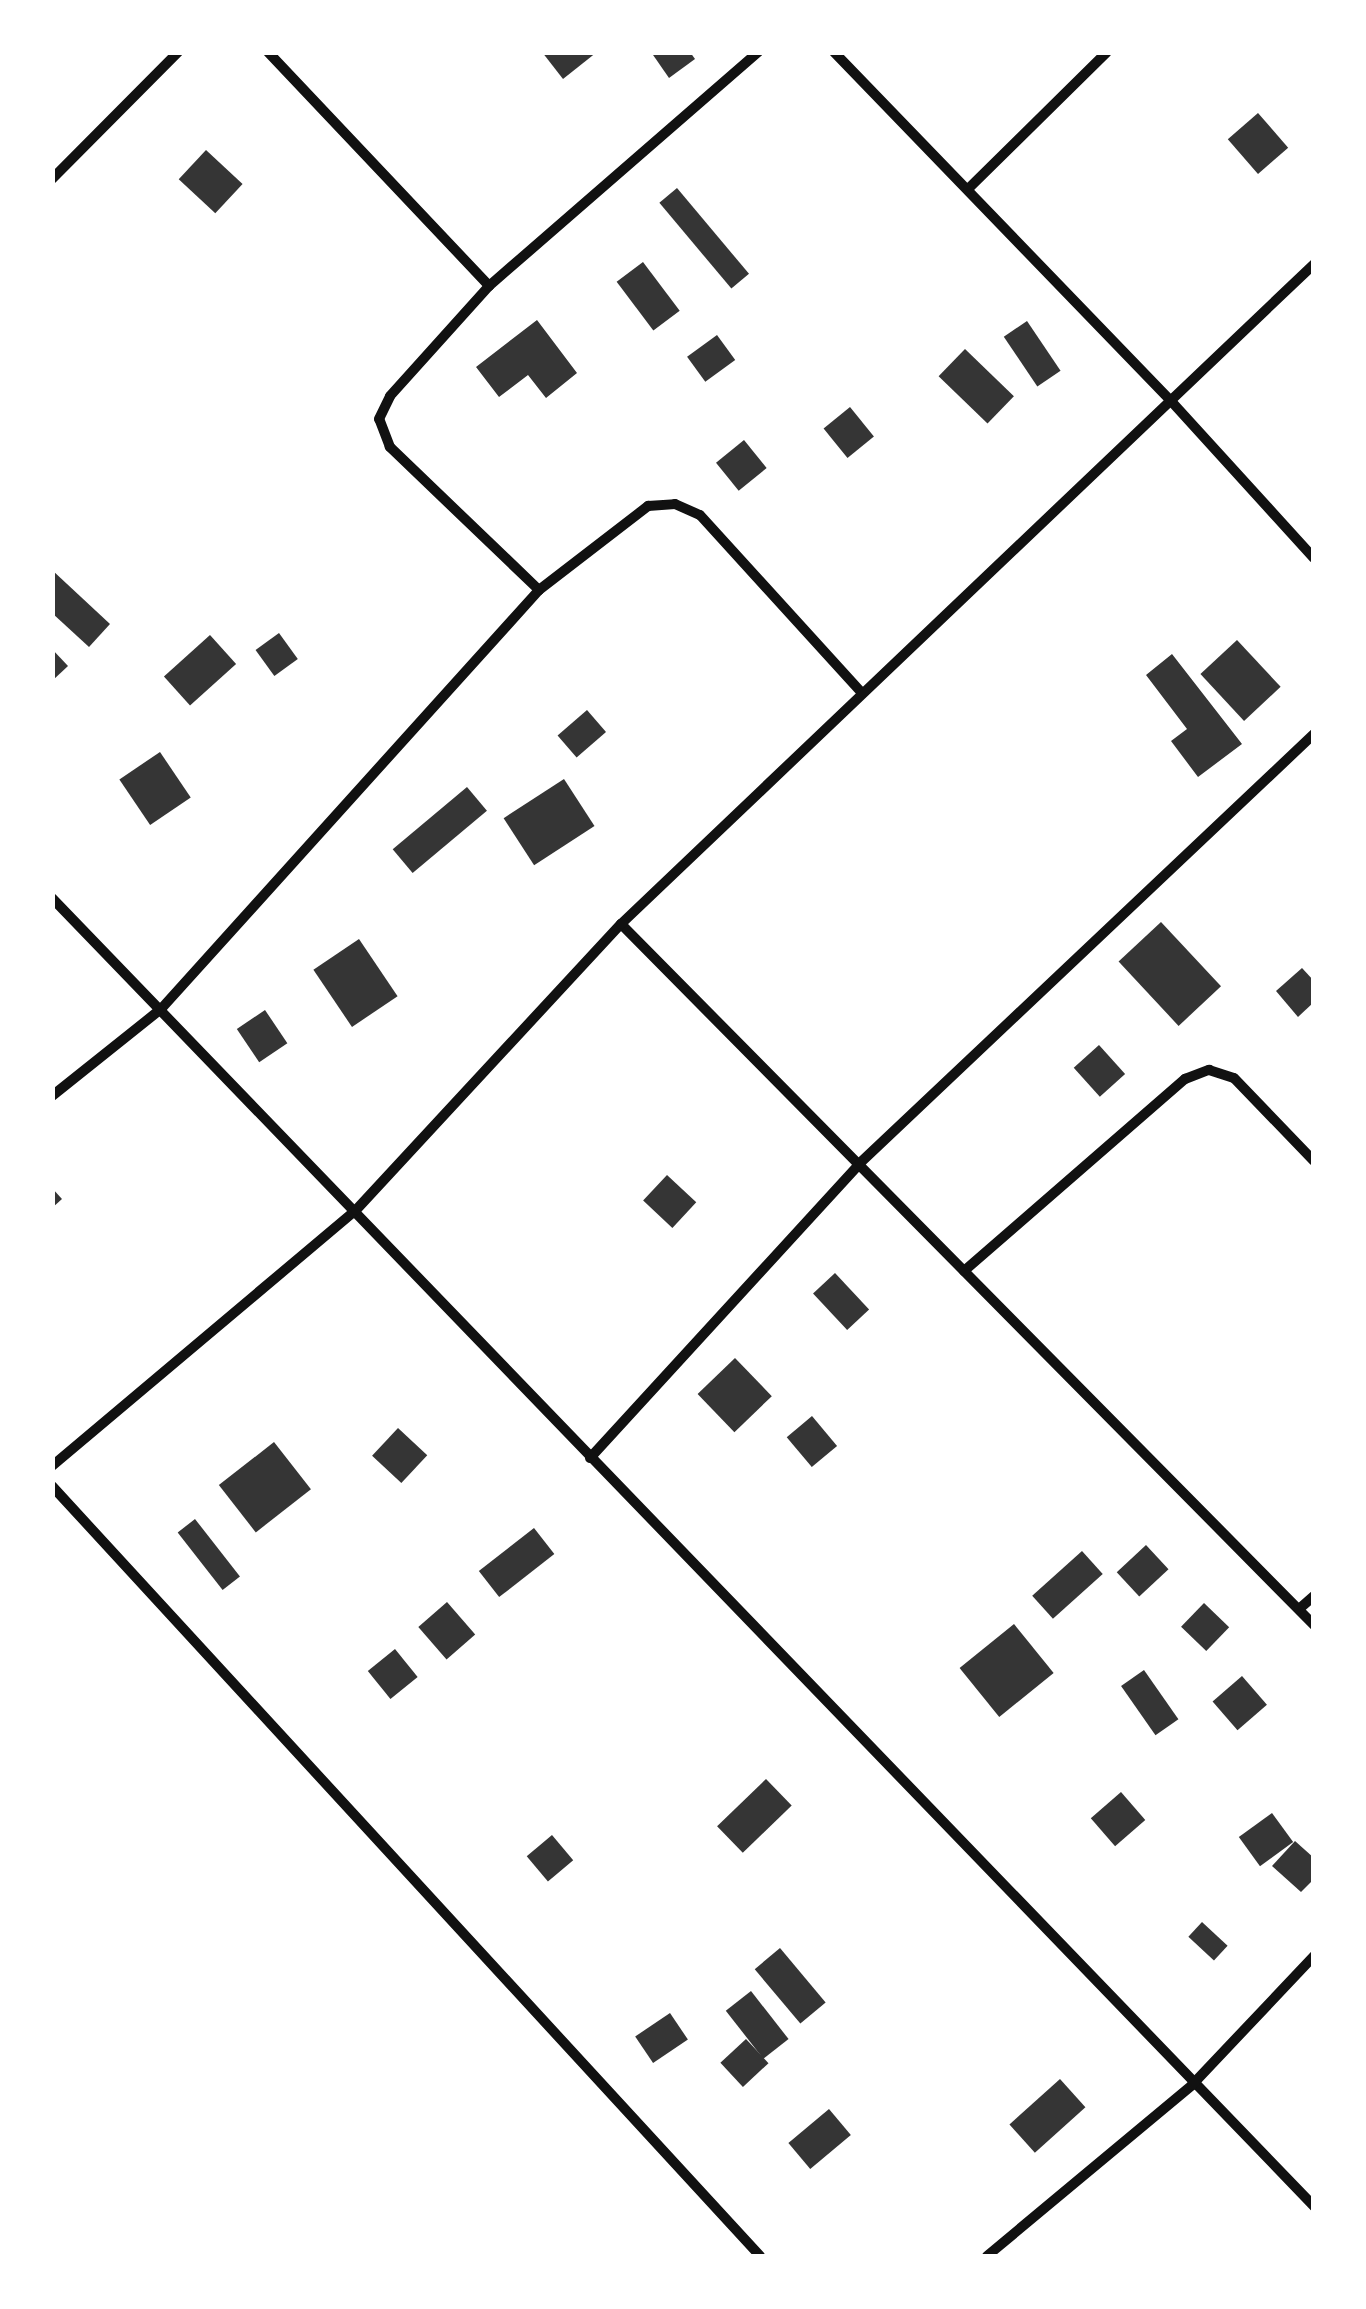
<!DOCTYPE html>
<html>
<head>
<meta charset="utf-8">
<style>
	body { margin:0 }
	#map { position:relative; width:1366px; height:2309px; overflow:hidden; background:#fff; font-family:"Source Sans 3",sans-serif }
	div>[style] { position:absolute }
	.building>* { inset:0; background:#353535; transform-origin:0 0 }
	.minor>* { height:10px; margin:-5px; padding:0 5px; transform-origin:5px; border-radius:5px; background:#111 }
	span { translate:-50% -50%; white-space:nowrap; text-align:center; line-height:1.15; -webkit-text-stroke:8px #fff; paint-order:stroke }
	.frame { position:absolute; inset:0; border:55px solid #fff; pointer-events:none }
</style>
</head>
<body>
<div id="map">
	<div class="building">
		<div style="clip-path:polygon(542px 52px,597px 52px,563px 79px)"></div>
		<div style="clip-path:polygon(651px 52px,690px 52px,695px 59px,669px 78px)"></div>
		<div style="left:1258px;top:113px;width:46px;height:40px;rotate:49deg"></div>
		<div style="left:206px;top:150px;width:50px;height:40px;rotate:43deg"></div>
		<div style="left:677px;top:188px;width:112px;height:23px;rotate:50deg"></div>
		<div style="left:643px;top:262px;width:61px;height:33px;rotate:53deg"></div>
		<div style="clip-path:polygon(537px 320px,577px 373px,546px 398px,528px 375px,499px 397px,476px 367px)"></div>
		<div style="left:1027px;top:321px;width:60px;height:28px;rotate:56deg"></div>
		<div style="left:717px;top:335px;width:31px;height:37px;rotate:54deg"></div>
		<div style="left:965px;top:349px;width:68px;height:38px;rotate:44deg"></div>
		<div style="left:850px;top:407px;width:38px;height:34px;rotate:51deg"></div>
		<div style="left:744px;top:440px;width:36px;height:36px;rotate:51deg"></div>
		<div style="clip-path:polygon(52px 570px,110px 624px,89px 647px,52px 613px)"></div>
		<div style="left:279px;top:633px;width:32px;height:29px;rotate:54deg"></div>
		<div style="left:210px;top:635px;width:39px;height:62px;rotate:48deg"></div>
		<div style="left:1237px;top:640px;width:64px;height:50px;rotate:47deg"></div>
		<div style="clip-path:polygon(52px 649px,68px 666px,52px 681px)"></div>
		<div style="clip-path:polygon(1172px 654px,1242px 744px,1198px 777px,1171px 741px,1187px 729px,1146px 675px)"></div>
		<div style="left:587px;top:710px;width:29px;height:39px;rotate:49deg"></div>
		<div style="left:160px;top:752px;width:55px;height:49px;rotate:56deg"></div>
		<div style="left:564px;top:779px;width:56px;height:72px;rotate:57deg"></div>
		<div style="left:467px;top:787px;width:31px;height:97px;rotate:50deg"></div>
		<div style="left:1161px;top:922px;width:88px;height:58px;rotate:47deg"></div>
		<div style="left:359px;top:939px;width:69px;height:55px;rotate:56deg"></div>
		<div style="clip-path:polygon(1302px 968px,1314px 981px,1314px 1002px,1298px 1017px,1276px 991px)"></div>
		<div style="left:265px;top:1010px;width:40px;height:34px;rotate:56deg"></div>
		<div style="left:1099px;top:1045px;width:39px;height:34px;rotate:48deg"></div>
		<div style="left:667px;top:1175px;width:40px;height:35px;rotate:43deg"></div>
		<div style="clip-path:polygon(52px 1188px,62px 1199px,52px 1208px)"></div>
		<div style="left:835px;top:1273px;width:50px;height:30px;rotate:47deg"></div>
		<div style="left:735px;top:1358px;width:53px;height:52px;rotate:46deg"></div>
		<div style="left:812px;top:1416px;width:39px;height:33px;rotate:50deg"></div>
		<div style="left:398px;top:1428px;width:40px;height:38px;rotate:43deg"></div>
		<div style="left:274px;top:1442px;width:60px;height:70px;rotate:52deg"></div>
		<div style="left:195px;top:1519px;width:73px;height:22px;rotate:52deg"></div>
		<div style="left:534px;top:1528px;width:33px;height:70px;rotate:52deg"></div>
		<div style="left:1146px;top:1545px;width:33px;height:40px;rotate:47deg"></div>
		<div style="left:1082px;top:1551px;width:31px;height:67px;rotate:48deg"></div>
		<div style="left:447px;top:1602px;width:43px;height:38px;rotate:49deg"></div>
		<div style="left:1204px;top:1603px;width:35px;height:33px;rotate:44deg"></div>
		<div style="left:1014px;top:1624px;width:63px;height:70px;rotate:51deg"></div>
		<div style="left:395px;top:1649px;width:36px;height:35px;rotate:51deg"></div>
		<div style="left:1144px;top:1670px;width:60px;height:28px;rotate:55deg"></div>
		<div style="left:1242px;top:1676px;width:38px;height:39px;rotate:49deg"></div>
		<div style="left:766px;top:1779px;width:37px;height:68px;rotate:46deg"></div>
		<div style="left:1121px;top:1792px;width:37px;height:40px;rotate:49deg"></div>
		<div style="left:1272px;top:1813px;width:36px;height:41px;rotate:54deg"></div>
		<div style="left:552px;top:1835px;width:33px;height:33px;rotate:50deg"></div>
		<div style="clip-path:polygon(1295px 1841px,1314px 1858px,1314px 1879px,1301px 1892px,1272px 1866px)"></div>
		<div style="left:1202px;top:1922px;width:35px;height:20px;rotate:43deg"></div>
		<div style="left:780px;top:1948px;width:71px;height:33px;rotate:50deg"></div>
		<div style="left:751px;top:1991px;width:61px;height:32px;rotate:52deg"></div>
		<div style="left:670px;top:2013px;width:32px;height:42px;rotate:56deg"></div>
		<div style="left:746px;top:2039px;width:33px;height:35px;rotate:47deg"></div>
		<div style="left:1060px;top:2079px;width:38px;height:68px;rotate:48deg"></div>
		<div style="left:829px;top:2109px;width:34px;height:53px;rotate:50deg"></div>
	</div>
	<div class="minor">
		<div style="left:268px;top:52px;width:322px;rotate:46.6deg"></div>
		<div style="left:834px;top:52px;width:485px;rotate:46deg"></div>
		<div style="left:1171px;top:401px;width:212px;rotate:47.7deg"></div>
		<div style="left:52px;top:179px;width:179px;rotate:-45.2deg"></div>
		<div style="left:968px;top:189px;width:195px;rotate:-44.6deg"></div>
		<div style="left:539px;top:590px;width:207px;rotate:-136.2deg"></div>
		<div style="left:390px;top:447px;width:30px;rotate:-111deg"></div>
		<div style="left:379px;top:419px;width:25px;rotate:-64deg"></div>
		<div style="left:390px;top:396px;width:148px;rotate:-48deg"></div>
		<div style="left:489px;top:286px;width:357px;rotate:-41deg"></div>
		<div style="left:52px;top:898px;width:1818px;rotate:46.03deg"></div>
		<div style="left:621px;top:924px;width:986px;rotate:45.33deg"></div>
		<div style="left:52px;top:1096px;width:139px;rotate:-38.6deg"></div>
		<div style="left:161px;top:1009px;width:564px;rotate:-47.94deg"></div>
		<div style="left:539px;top:590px;width:138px;rotate:-37.6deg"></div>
		<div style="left:648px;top:506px;width:27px;rotate:-4deg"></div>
		<div style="left:675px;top:504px;width:27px;rotate:24deg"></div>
		<div style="left:700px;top:515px;width:241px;rotate:47.7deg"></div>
		<div style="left:964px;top:1271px;width:293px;rotate:-41deg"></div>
		<div style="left:1185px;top:1079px;width:26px;rotate:-21deg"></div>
		<div style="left:1209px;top:1070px;width:26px;rotate:18deg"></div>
		<div style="left:1234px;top:1078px;width:115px;rotate:46.1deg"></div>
		<div style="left:590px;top:1458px;width:400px;rotate:-47.5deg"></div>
		<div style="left:860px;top:1163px;width:625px;rotate:-43.38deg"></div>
		<div style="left:52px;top:1466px;width:397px;rotate:-40.1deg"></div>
		<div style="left:356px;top:1210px;width:390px;rotate:-47.2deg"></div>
		<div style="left:621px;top:924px;width:957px;rotate:-43.6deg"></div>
		<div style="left:52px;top:1486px;width:1046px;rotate:47.4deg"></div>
		<div style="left:1299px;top:1609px;width:20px;rotate:-41deg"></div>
		<div style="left:987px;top:2256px;width:267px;rotate:-39.8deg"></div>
		<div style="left:1192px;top:2085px;width:178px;rotate:-46.6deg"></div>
	</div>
	<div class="frame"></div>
</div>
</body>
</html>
